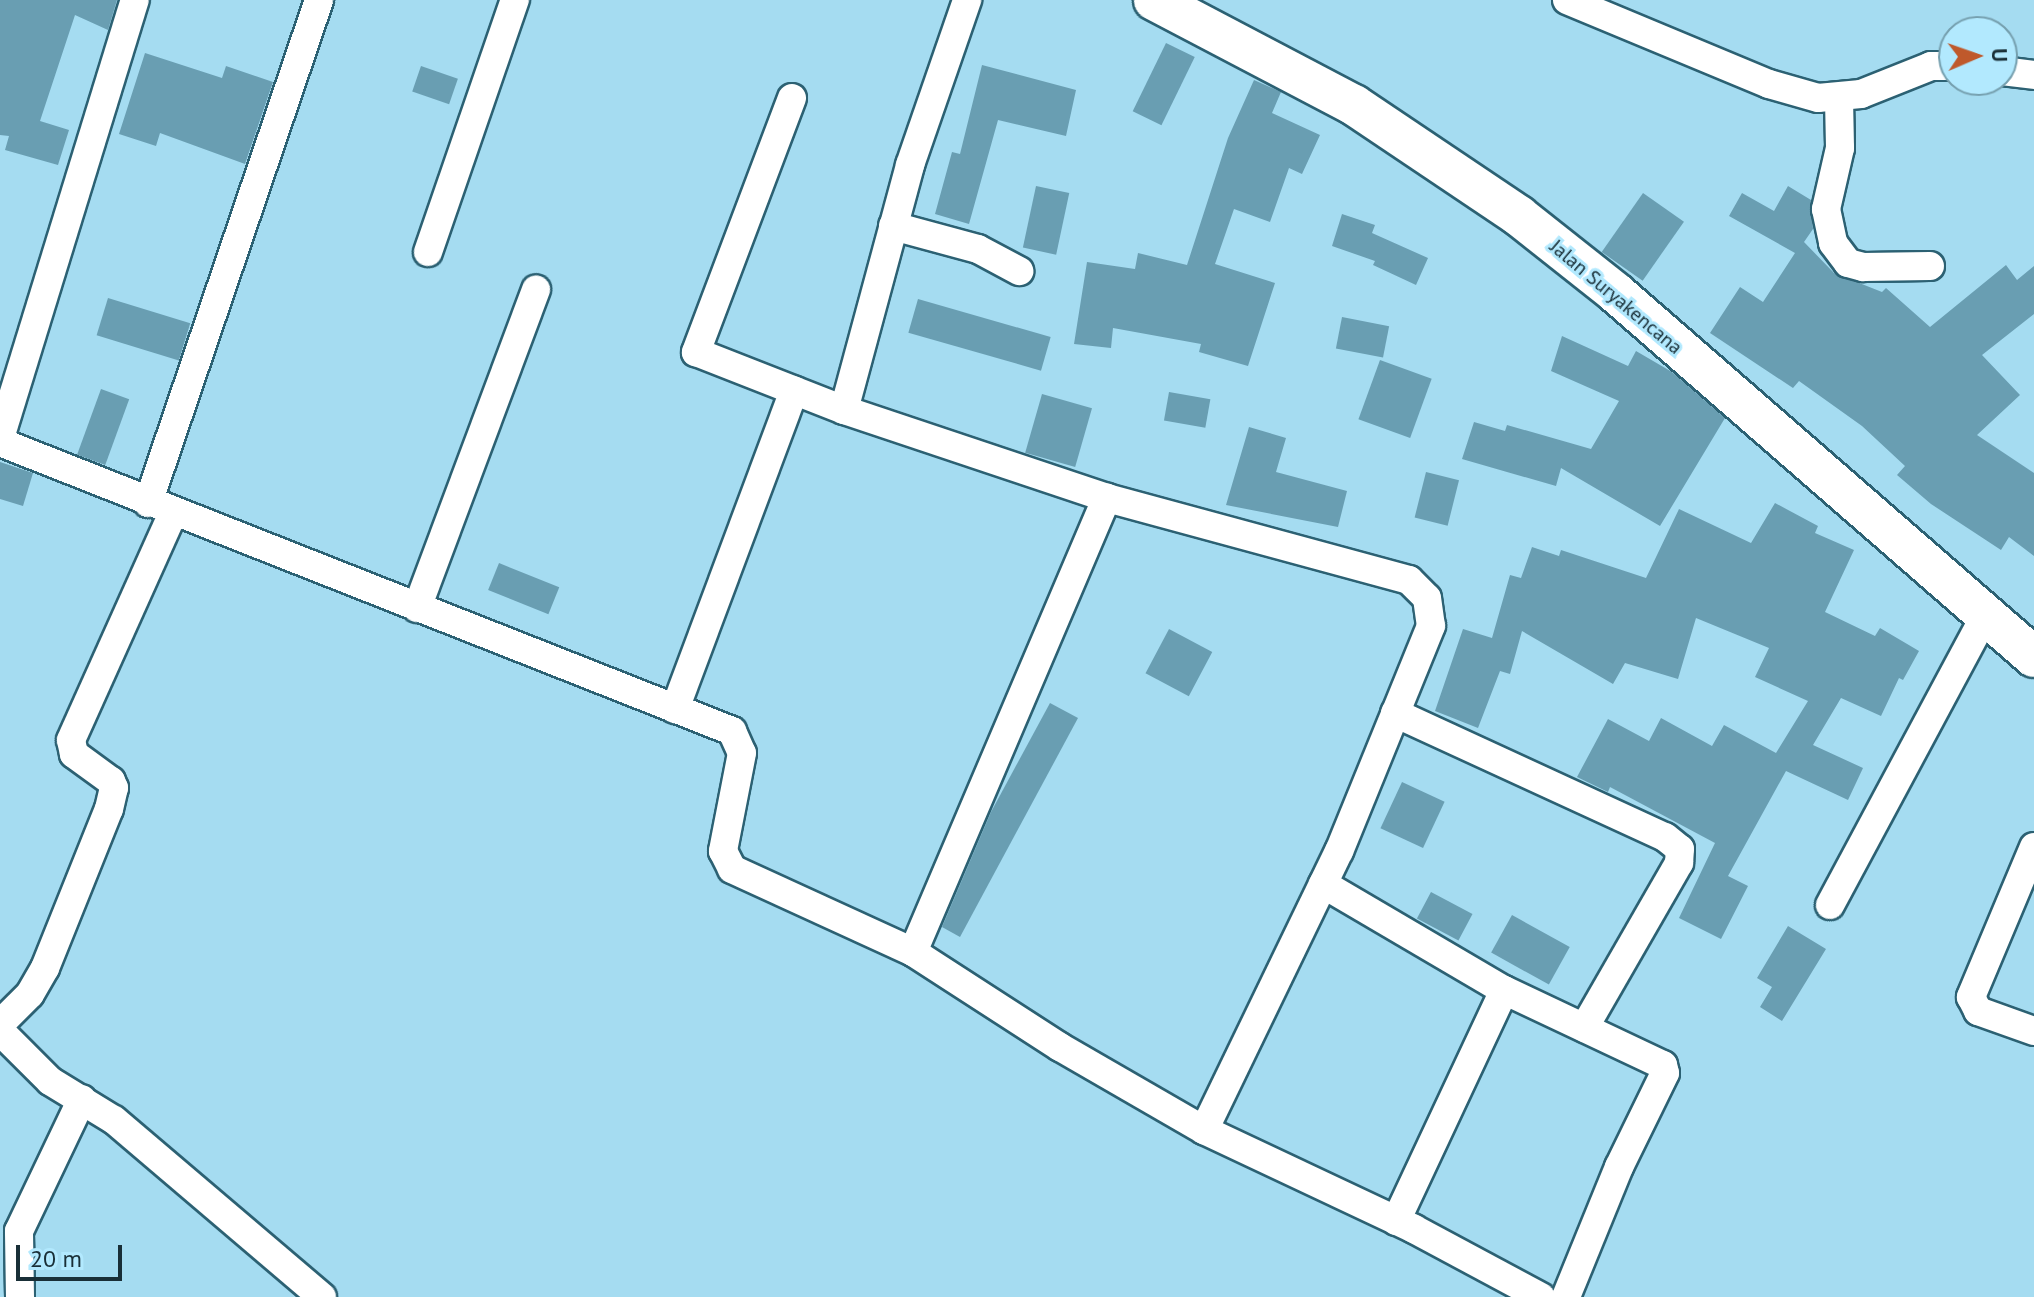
<!DOCTYPE html>
<html>
<head>
<meta charset="utf-8">
<style>
	body { margin:0 }
	#map { position:relative; width:2034px; height:1297px; overflow:hidden; background:#a5dcf1; font-family:"PT Sans",sans-serif }
	div>[style] { position:absolute }
	.building>* { inset:0; background:#699eb2; transform-origin:0 0 }
	.roads { filter:drop-shadow(2px 0 #2c6173) drop-shadow(-2px 0 #2c6173) drop-shadow(0 2px #2c6173) drop-shadow(0 -2px #2c6173) }
	.street>* { height:28px; margin:-14px; padding:0 14px; transform-origin:14px; border-radius:14px; background:#fff }
	.secondary>* { height:40px; margin:-20px; padding:0 20px; transform-origin:20px; border-radius:20px; background:#fff }
	span { translate:-50% -50%; white-space:nowrap; text-align:center; line-height:1.15; -webkit-text-stroke:6px #b2e9fe; paint-order:stroke }
	.street-label { font-size:20px; color:#192f37 }
	.north { position:absolute; left:1938px; top:16px; width:80px; height:80px; box-sizing:border-box; background:#b2e9fe; border:2px solid #759fae; border-radius:50%; rotate:88deg; font-size:22px; font-weight:700; line-height:32px; text-align:center; color:#192f37 }
	.north::after { content:''; display:block; margin:auto; width:28px; height:36px; background:#bf592b; clip-path:polygon(50% 0,100% 100%,50% 72%,0 100%) }
	.scale { position:absolute; left:16px; top:1245px; width:106px; height:36px; box-sizing:border-box; border:4px solid #192f37; border-top:0; padding-left:10px; font-size:24px; line-height:28px; white-space:nowrap; color:#192f37; -webkit-text-stroke:6px #b2e9fe; paint-order:stroke }
</style>
</head>
<body>
<div id="map">
	<div class="building">
		<div style="clip-path:polygon(0 0,117px 0,108px 30px,75px 15px,40px 121px,69px 130px,58px 165px,5px 150px,9px 136px,0 135px)"></div>
		<div style="left:1166px;top:43px;width:32px;height:76px;rotate:26deg"></div>
		<div style="clip-path:polygon(145px 53px,222px 78px,226px 66px,273px 82px,245px 164px,160px 133px,156px 146px,119px 134px)"></div>
		<div style="clip-path:polygon(982px 65px,1076px 90px,1066px 136px,998px 120px,969px 224px,935px 214px,952px 152px,960px 154px)"></div>
		<div style="left:421px;top:66px;width:39px;height:27px;rotate:19deg"></div>
		<div style="clip-path:polygon(1254px 80px,1281px 92px,1272px 113px,1320px 135px,1302px 174px,1289px 168px,1270px 222px,1234px 209px,1215px 264px,1275px 283px,1248px 366px,1199px 352px,1201px 344px,1113px 328px,1111px 348px,1074px 344px,1087px 262px,1135px 269px,1138px 253px,1187px 265px,1228px 138px)"></div>
		<div style="left:1036px;top:186px;width:34px;height:63px;rotate:12deg"></div>
		<div style="clip-path:polygon(1788px 186px,1811px 200px,1813px 229px,1804px 242px,1834px 273px,1882px 292px,1886px 288px,1930px 327px,2006px 265px,2017px 280px,2034px 266px,2034px 314px,1982px 355px,2020px 395px,1977px 435px,2034px 473px,2034px 556px,2009px 537px,2001px 550px,1931px 504px,1897px 475px,1905px 466px,1862px 426px,1799px 381px,1793px 388px,1710px 333px,1740px 287px,1763px 302px,1795px 253px,1729px 216px,1742px 193px,1774px 211px)"></div>
		<div style="left:1643px;top:193px;width:50px;height:72px;rotate:35deg"></div>
		<div style="clip-path:polygon(1342px 214px,1375px 225px,1372px 233px,1428px 258px,1416px 285px,1373px 265px,1375px 261px,1332px 246px)"></div>
		<div style="left:108px;top:298px;width:86px;height:39px;rotate:17deg"></div>
		<div style="left:918px;top:299px;width:138px;height:35px;rotate:16deg"></div>
		<div style="left:1342px;top:317px;width:48px;height:32px;rotate:11deg"></div>
		<div style="clip-path:polygon(1562px 336px,1628px 366px,1636px 351px,1672px 372px,1725px 418px,1660px 526px,1561px 468px,1556px 486px,1462px 459px,1474px 422px,1505px 431px,1507px 425px,1591px 449px,1619px 401px,1551px 371px)"></div>
		<div style="left:1380px;top:360px;width:55px;height:63px;rotate:20deg"></div>
		<div style="left:101px;top:389px;width:30px;height:70px;rotate:20deg"></div>
		<div style="left:1169px;top:392px;width:42px;height:29px;rotate:10deg"></div>
		<div style="left:1042px;top:394px;width:52px;height:61px;rotate:16deg"></div>
		<div style="clip-path:polygon(1249px 427px,1286px 438px,1276px 472px,1347px 491px,1338px 527px,1226px 505px)"></div>
		<div style="clip-path:polygon(0 462px,33px 473px,23px 506px,0 499px)"></div>
		<div style="left:1426px;top:472px;width:34px;height:47px;rotate:14deg"></div>
		<div style="clip-path:polygon(1775px 503px,1818px 526px,1815px 533px,1854px 550px,1825px 612px,1875px 636px,1880px 628px,1919px 651px,1903px 680px,1899px 678px,1881px 716px,1841px 698px,1813px 745px,1863px 768px,1848px 800px,1786px 771px,1728px 876px,1748px 886px,1721px 939px,1679px 918px,1715px 843px,1610px 787px,1608px 792px,1577px 777px,1608px 719px,1649px 741px,1661px 718px,1712px 746px,1724px 725px,1776px 753px,1808px 701px,1755px 677px,1769px 648px,1696px 618px,1678px 679px,1625px 663px,1613px 684px,1522px 631px,1510px 674px,1500px 671px,1478px 728px,1435px 711px,1463px 629px,1492px 638px,1510px 575px,1521px 578px,1532px 547px,1559px 556px,1561px 550px,1646px 578px,1679px 509px,1751px 543px)"></div>
		<div style="left:499px;top:563px;width:65px;height:29px;rotate:22deg"></div>
		<div style="left:1169px;top:629px;width:49px;height:50px;rotate:28deg"></div>
		<div style="clip-path:polygon(1050px 703px,1078px 718px,960px 937px,942px 927px,991px 812px)"></div>
		<div style="left:1402px;top:782px;width:47px;height:51px;rotate:25deg"></div>
		<div style="left:1431px;top:892px;width:47px;height:30px;rotate:28deg"></div>
		<div style="left:1512px;top:915px;width:66px;height:43px;rotate:29deg"></div>
		<div style="clip-path:polygon(1788px 926px,1826px 949px,1782px 1021px,1760px 1007px,1772px 987px,1757px 978px)"></div>
	</div>
	<div class="roads">
		<div class="street">
			<div style="left:1567px;top:0;width:219px;rotate:22.6deg"></div>
			<div style="left:1769px;top:84px;width:51px;rotate:15.9deg"></div>
			<div style="left:1818px;top:98px;width:43px;rotate:-5.3deg"></div>
			<div style="left:1861px;top:94px;width:75px;rotate:-21.8deg"></div>
			<div style="left:1931px;top:66px;width:23px"></div>
			<div style="left:2002px;top:71px;width:32px;rotate:7deg"></div>
			<div style="left:792px;top:98px;width:272px;rotate:110.7deg"></div>
			<div style="left:696px;top:352px;width:159px;rotate:21.4deg"></div>
			<div style="left:844px;top:410px;width:277px;rotate:18.5deg"></div>
			<div style="left:1107px;top:498px;width:313px;rotate:15.2deg"></div>
			<div style="left:1409px;top:580px;width:25px;rotate:45deg"></div>
			<div style="left:1427px;top:598px;width:28px;rotate:82deg"></div>
			<div style="left:1431px;top:626px;width:243px;rotate:112.2deg"></div>
			<div style="left:1339px;top:851px;width:310px;rotate:115.8deg"></div>
			<div style="left:1839px;top:99px;width:49px;rotate:88.8deg"></div>
			<div style="left:1840px;top:148px;width:63px;rotate:102.9deg"></div>
			<div style="left:1826px;top:209px;width:35px;rotate:78deg"></div>
			<div style="left:1833px;top:243px;width:25px;rotate:53deg"></div>
			<div style="left:1848px;top:263px;width:16px;rotate:15deg"></div>
			<div style="left:1863px;top:267px;width:67px;rotate:-0.9deg"></div>
			<div style="left:893px;top:226px;width:88px;rotate:15.1deg"></div>
			<div style="left:978px;top:249px;width:47px;rotate:28.2deg"></div>
			<div style="left:428px;top:252px;width:267px;rotate:-71deg"></div>
			<div style="left:844px;top:410px;width:254px;rotate:-74.9deg"></div>
			<div style="left:910px;top:165px;width:175px;rotate:-70.9deg"></div>
			<div style="left:0;top:438px;width:458px;rotate:-72.9deg"></div>
			<div style="left:0;top:442px;width:787px;rotate:21.54deg"></div>
			<div style="left:732px;top:731px;width:24px;rotate:66deg"></div>
			<div style="left:742px;top:753px;width:100px;rotate:101deg"></div>
			<div style="left:723px;top:851px;width:20px;rotate:63deg"></div>
			<div style="left:732px;top:869px;width:199px;rotate:24.6deg"></div>
			<div style="left:913px;top:952px;width:175px;rotate:32.9deg"></div>
			<div style="left:1060px;top:1047px;width:166px;rotate:30deg"></div>
			<div style="left:1204px;top:1130px;width:232px;rotate:25.2deg"></div>
			<div style="left:1414px;top:1229px;width:144px;rotate:28.2deg"></div>
			<div style="left:148px;top:503px;width:531px;rotate:-71.22deg"></div>
			<div style="left:417px;top:608px;width:340px;rotate:-69.5deg"></div>
			<div style="left:675px;top:709px;width:340px;rotate:-69.5deg"></div>
			<div style="left:1395px;top:713px;width:297px;rotate:24.7deg"></div>
			<div style="left:1665px;top:837px;width:19px;rotate:39deg"></div>
			<div style="left:1680px;top:849px;width:14px;rotate:94deg"></div>
			<div style="left:1679px;top:863px;width:190px;rotate:119.9deg"></div>
			<div style="left:2034px;top:847px;width:163px;rotate:112.8deg"></div>
			<div style="left:1971px;top:997px;width:16px;rotate:63deg"></div>
			<div style="left:1978px;top:1011px;width:59px;rotate:19.7deg"></div>
			<div style="left:1323px;top:884px;width:210px;rotate:30.4deg"></div>
			<div style="left:1504px;top:990px;width:176px;rotate:25.3deg"></div>
			<div style="left:1663px;top:1065px;width:8px;rotate:76deg"></div>
			<div style="left:1665px;top:1073px;width:105px;rotate:116.1deg"></div>
			<div style="left:1619px;top:1167px;width:140px;rotate:112.2deg"></div>
			<div style="left:1830px;top:905px;width:328px;rotate:-61.8deg"></div>
			<div style="left:913px;top:952px;width:494px;rotate:-66.9deg"></div>
			<div style="left:0;top:1024px;width:42px;rotate:-45deg"></div>
			<div style="left:30px;top:994px;width:30px;rotate:-60deg"></div>
			<div style="left:45px;top:968px;width:171px;rotate:-68.1deg"></div>
			<div style="left:109px;top:809px;width:22px;rotate:-77deg"></div>
			<div style="left:114px;top:788px;width:8px;rotate:-113deg"></div>
			<div style="left:111px;top:781px;width:46px;rotate:-143.9deg"></div>
			<div style="left:74px;top:754px;width:14px;rotate:-102deg"></div>
			<div style="left:71px;top:740px;width:249px;rotate:-65.8deg"></div>
			<div style="left:0;top:1031px;width:71px;rotate:45deg"></div>
			<div style="left:50px;top:1081px;width:75px;rotate:31.4deg"></div>
			<div style="left:114px;top:1120px;width:273px;rotate:40.4deg"></div>
			<div style="left:1396px;top:1221px;width:255px;rotate:-64.9deg"></div>
			<div style="left:20px;top:1297px;width:66px;rotate:-90.9deg"></div>
			<div style="left:19px;top:1231px;width:146px;rotate:-64.5deg"></div>
		</div>
		<div class="secondary">
			<div style="left:1154px;top:0;width:226px;rotate:27.7deg"></div>
			<div style="left:1354px;top:105px;width:199px;rotate:33.9deg"></div>
			<div style="left:1519px;top:216px;width:124px;rotate:38.4deg"></div>
			<div style="left:1616px;top:293px;width:554px;rotate:41.05deg"></div>
		</div>
	</div>
	<div class="street-label">
		<span style="left:1616px;top:297px;rotate:40deg">Jalan Suryakencana</span>
	</div>
	<div class="north">U</div>
	<div class="scale">20 m</div>
</div>
</body>
</html>
